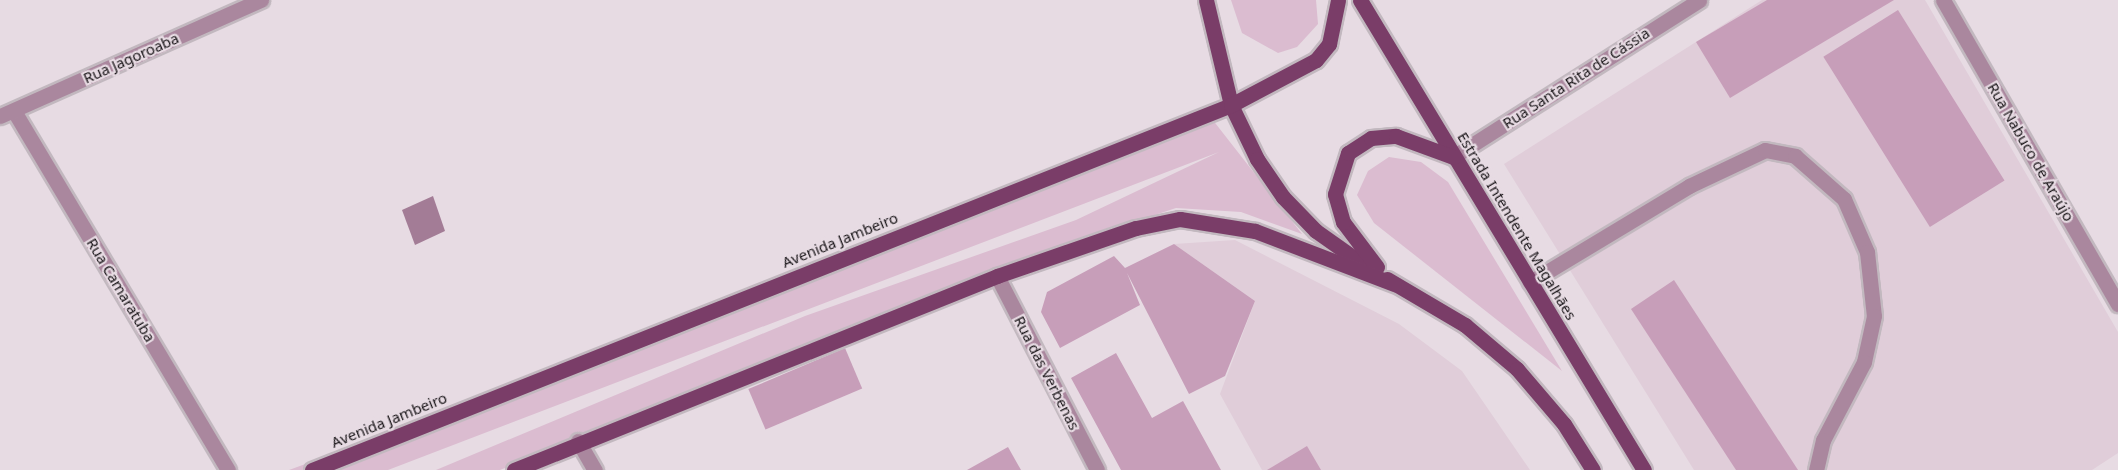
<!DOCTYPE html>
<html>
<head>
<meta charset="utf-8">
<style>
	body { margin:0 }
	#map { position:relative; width:2118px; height:470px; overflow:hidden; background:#e7dbe3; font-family:"Noto Sans",sans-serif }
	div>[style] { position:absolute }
	.built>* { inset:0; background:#e0cdd9 }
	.green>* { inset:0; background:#dbbcd0 }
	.water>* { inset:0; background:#a37c96 }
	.building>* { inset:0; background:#c79eb9; transform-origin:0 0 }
	.roads { filter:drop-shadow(2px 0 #c2b8bf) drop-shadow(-2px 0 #c2b8bf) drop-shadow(0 2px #c2b8bf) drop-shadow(0 -2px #c2b8bf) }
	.service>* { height:15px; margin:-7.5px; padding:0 7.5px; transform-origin:7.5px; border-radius:7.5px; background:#aa879e }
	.minor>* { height:15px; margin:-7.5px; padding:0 7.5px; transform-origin:7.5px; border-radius:7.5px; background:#aa879e }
	.primary>* { height:15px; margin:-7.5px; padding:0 7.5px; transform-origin:7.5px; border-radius:7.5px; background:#7a3d68 }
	span { translate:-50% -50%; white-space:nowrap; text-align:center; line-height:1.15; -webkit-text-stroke:4.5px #e7dbe3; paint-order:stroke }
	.street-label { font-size:15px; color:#1a1619 }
</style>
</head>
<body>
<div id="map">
	<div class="built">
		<div style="clip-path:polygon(1762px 0,1925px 0,2118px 332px,2118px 453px,2092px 470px,1694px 470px,1504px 164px)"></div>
		<div style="clip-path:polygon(1235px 240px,1399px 324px,1462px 371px,1530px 470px,1262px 470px,1220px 394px,1255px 301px,1174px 244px)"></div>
	</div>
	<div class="green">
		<div style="clip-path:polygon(1231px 0,1316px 0,1318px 24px,1297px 47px,1278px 53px,1242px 33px)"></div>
		<div style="clip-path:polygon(1212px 119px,1302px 234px,1241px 212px,1176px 208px,992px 269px,500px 470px,436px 470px,805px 316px,1076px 220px,1219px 152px,388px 470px,289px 470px,757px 298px)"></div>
		<div style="clip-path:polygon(1389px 157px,1421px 162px,1448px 182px,1562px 371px,1374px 223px,1357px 195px,1368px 171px)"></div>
	</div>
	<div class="water">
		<div style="clip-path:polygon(433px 196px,445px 231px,415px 245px,402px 210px)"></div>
	</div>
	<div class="building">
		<div style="clip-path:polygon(1767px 0,1894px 0,1730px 98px,1696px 42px)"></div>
		<div style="left:1898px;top:10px;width:201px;height:88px;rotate:58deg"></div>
		<div style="clip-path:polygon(1174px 244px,1255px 301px,1225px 376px,1189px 394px,1127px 273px,1140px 305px,1060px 348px,1041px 312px,1047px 292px,1114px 256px,1125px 268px)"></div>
		<div style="clip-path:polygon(1674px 280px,1798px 470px,1736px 470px,1631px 309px)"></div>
		<div style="left:845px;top:348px;width:44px;height:105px;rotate:67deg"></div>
		<div style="clip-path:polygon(1116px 353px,1152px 418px,1183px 401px,1221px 470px,1121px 470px,1071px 378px)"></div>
		<div style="clip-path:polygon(1307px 446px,1321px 470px,1267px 470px)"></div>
		<div style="clip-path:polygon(1008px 447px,1021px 470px,967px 470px)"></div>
	</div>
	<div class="roads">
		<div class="service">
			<div style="left:1530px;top:282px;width:186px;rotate:-31.1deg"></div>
			<div style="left:1689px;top:186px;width:84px;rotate:-25.3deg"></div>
			<div style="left:1765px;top:150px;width:31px;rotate:11deg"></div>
			<div style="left:1795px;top:156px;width:65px;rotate:41.3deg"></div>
			<div style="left:1844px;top:199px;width:58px;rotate:66.5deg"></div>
			<div style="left:1867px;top:252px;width:64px;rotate:83.8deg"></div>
			<div style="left:1874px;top:316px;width:47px;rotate:102.3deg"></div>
			<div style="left:1864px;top:362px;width:88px;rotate:117.7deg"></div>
			<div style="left:1823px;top:440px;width:31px;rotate:103deg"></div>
		</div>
		<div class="minor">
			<div style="left:1943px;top:0;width:351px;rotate:60.1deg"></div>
			<div style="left:14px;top:111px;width:418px;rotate:59.2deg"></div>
			<div style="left:0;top:116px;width:286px;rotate:-24deg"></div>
			<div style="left:1453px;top:157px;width:292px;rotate:-32.5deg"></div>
			<div style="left:997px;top:276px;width:218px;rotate:62.7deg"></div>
			<div style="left:578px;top:441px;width:34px;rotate:60deg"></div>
		</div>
		<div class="primary">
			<div style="left:1206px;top:0;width:108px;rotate:76.6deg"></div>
			<div style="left:1231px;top:105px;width:60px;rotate:64.3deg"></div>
			<div style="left:1257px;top:159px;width:46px;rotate:55.6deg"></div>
			<div style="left:1283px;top:197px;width:47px;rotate:45.9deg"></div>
			<div style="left:1316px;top:231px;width:62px;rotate:35.2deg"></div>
			<div style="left:1360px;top:0;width:549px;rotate:58.86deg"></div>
			<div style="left:1377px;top:267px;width:56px;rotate:-127.1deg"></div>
			<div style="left:1343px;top:222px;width:29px;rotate:-106deg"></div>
			<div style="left:1335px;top:194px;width:43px;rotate:-72.4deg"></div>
			<div style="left:1348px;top:153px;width:27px;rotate:-33deg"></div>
			<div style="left:1371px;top:138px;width:25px;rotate:-5deg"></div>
			<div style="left:1396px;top:136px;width:61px;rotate:20.2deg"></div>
			<div style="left:1387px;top:279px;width:91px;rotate:30.5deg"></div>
			<div style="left:1465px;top:325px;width:68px;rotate:40.2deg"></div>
			<div style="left:1517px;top:369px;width:72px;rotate:49.5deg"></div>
			<div style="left:1564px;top:424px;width:54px;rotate:57.8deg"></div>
			<div style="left:312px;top:470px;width:989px;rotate:-21.66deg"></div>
			<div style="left:1231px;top:105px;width:96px;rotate:-27.9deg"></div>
			<div style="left:1316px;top:60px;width:21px;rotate:-51deg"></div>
			<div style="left:1329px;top:44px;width:45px;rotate:-78.4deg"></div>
			<div style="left:514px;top:470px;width:521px;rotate:-21.88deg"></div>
			<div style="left:997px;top:276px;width:147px;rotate:-19.1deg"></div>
			<div style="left:1136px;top:228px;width:45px;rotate:-11.6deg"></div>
			<div style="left:1180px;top:219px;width:76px;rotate:9.1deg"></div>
			<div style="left:1255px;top:231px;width:149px;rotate:20.9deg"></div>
		</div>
	</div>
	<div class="street-label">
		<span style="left:131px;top:58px;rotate:-24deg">Rua Jagoroaba</span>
		<span style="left:1576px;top:78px;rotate:-33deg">Rua Santa Rita de Cássia</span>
		<span style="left:2031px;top:152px;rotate:60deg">Rua Nabuco de Araújo</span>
		<span style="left:1517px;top:226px;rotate:59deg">Estrada Intendente Magalhães</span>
		<span style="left:840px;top:240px;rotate:-22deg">Avenida Jambeiro</span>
		<span style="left:121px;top:290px;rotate:59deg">Rua Camaratuba</span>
		<span style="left:1047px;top:373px;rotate:63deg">Rua das Verbenas</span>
		<span style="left:389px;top:420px;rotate:-22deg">Avenida Jambeiro</span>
	</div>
</div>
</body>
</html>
